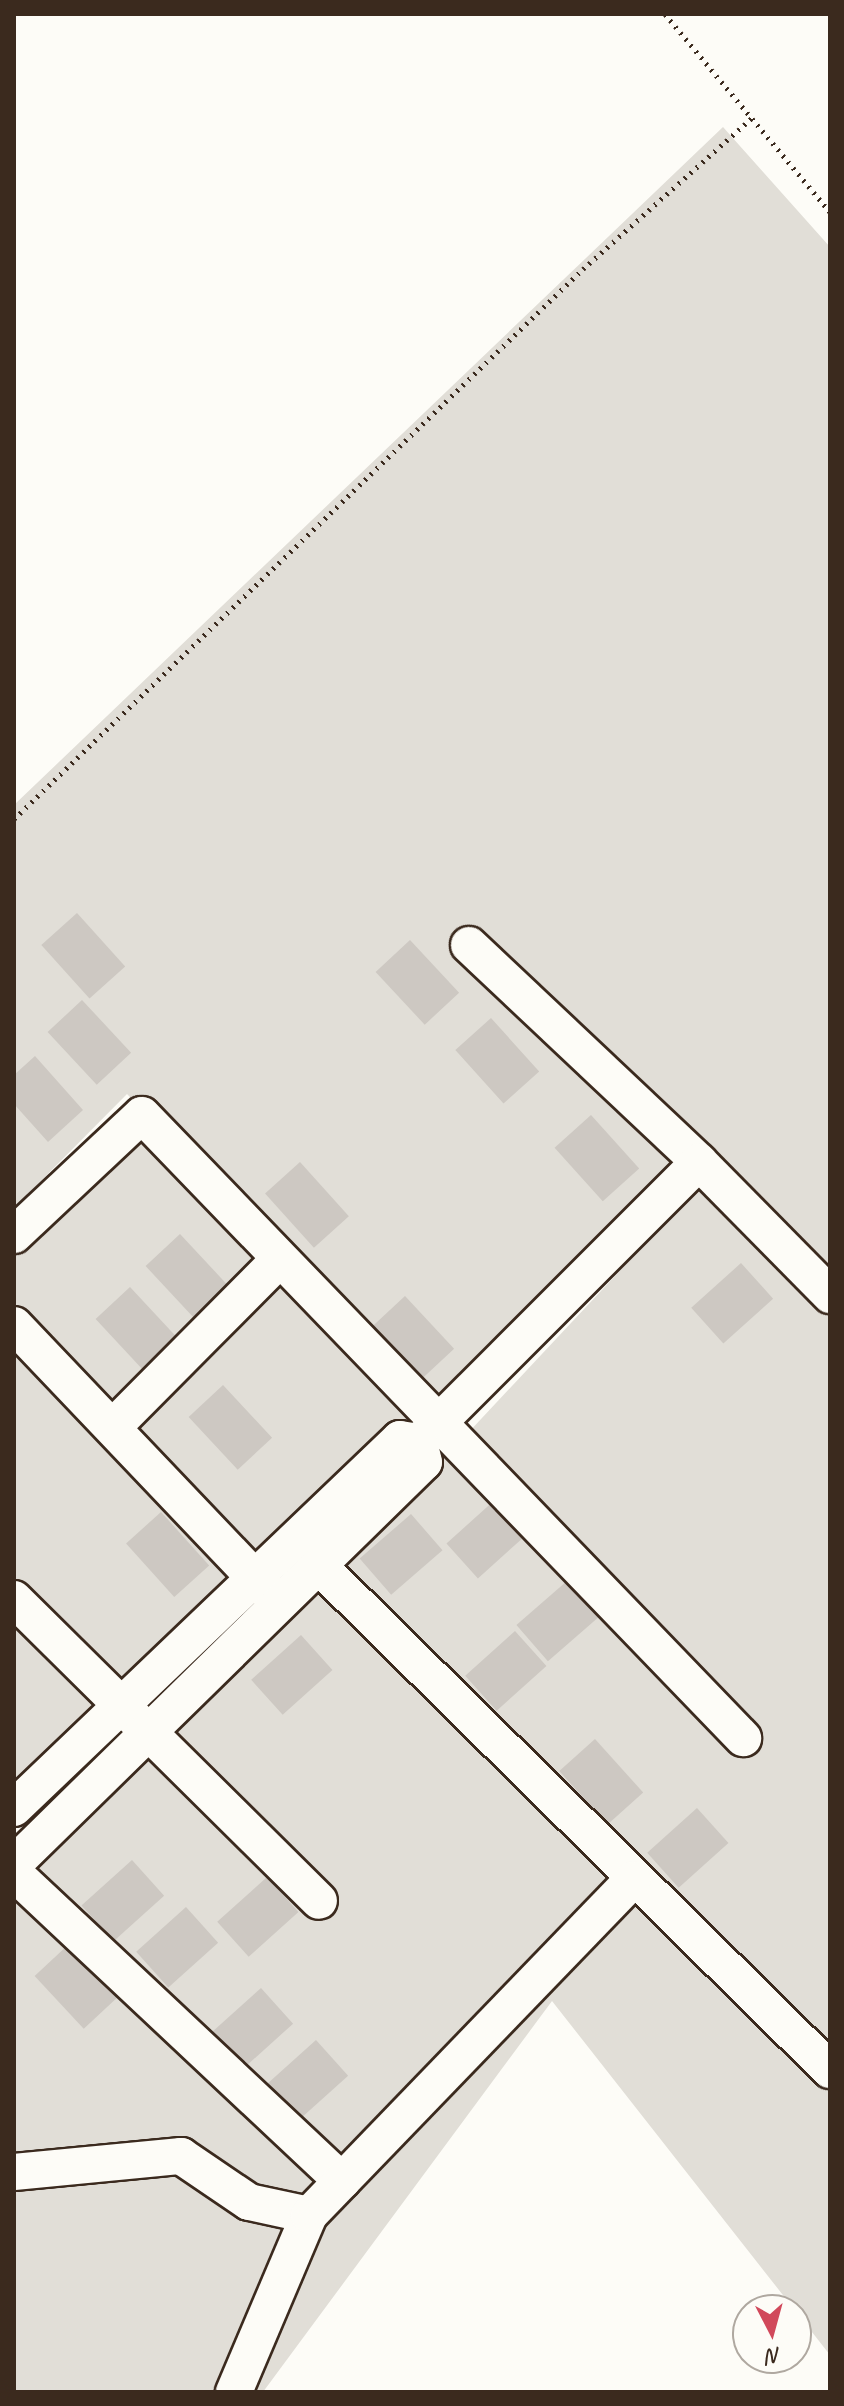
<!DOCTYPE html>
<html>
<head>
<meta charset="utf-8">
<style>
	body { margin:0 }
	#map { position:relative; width:844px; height:2406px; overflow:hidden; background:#fdfcf7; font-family:Caveat,sans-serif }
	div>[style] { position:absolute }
	.green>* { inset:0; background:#e1ded7; transform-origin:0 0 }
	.building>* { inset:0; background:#cdc8c2; transform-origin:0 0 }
	.path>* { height:5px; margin-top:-2.5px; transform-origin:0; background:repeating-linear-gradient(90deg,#3b2a1e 0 2px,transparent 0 8px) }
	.roads { filter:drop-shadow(2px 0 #3b2a1e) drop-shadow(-2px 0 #3b2a1e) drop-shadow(0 2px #3b2a1e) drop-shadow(0 -2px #3b2a1e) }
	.minor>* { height:36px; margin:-18px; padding:0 18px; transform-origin:18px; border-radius:18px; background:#fdfcf7 }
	span { translate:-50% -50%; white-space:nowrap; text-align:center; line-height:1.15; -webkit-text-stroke:6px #fdfcf7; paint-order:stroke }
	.frame { position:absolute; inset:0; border:16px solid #3b2a1e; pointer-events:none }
	.north { position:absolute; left:732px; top:2294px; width:80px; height:80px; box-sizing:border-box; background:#fdfcf7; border:2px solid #afa8a0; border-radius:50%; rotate:174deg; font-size:22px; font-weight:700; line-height:32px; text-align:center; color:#3b2a1e }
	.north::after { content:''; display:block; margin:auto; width:28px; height:36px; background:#d1495b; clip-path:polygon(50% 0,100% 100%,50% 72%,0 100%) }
</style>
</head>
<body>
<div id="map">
	<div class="green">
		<div style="clip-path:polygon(723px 127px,830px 247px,830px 1280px,686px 1162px,438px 1410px,127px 1094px,14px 1208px,14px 805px)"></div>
		<div style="clip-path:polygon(124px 1119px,264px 1261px,112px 1416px,14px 1316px,14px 1231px)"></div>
		<div style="clip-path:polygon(704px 1181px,830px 1309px,830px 2055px,332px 1563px,467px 1434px)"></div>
		<div style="left:278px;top:1273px;width:195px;height:220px;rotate:47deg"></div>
		<div style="clip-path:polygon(14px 1346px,230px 1578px,113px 1692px,14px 1594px)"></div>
		<div style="left:318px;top:1576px;width:429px;height:417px;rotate:45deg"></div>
		<div style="clip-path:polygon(14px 1615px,98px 1700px,14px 1781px)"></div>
		<div style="clip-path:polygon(14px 1884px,331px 2181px,306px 2206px,251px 2192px,182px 2146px,14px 2161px)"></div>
		<div style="clip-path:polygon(632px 1893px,830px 2083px,830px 2355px,552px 2001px,263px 2392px,14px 2392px,14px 2179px,179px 2163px,310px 2224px)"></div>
	</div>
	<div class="building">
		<div style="left:77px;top:913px;width:72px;height:48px;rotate:48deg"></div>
		<div style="left:410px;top:940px;width:72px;height:47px;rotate:47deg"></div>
		<div style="left:82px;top:1000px;width:72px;height:47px;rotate:47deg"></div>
		<div style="left:491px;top:1018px;width:72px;height:48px;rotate:48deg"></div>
		<div style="clip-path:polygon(35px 1056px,83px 1110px,48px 1142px,14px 1104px,14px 1075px)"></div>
		<div style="left:591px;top:1115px;width:72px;height:49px;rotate:48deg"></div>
		<div style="left:300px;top:1162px;width:73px;height:47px;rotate:48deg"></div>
		<div style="left:180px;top:1234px;width:72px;height:47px;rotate:47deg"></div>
		<div style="left:741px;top:1263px;width:48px;height:67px;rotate:48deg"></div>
		<div style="left:130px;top:1287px;width:72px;height:47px;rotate:47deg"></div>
		<div style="left:405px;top:1296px;width:72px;height:47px;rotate:47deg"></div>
		<div style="left:223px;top:1385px;width:72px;height:47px;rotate:47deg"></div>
		<div style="left:497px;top:1498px;width:47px;height:68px;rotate:48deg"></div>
		<div style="left:161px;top:1512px;width:72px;height:47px;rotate:48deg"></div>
		<div style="left:411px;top:1514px;width:48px;height:68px;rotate:49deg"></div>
		<div style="left:567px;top:1581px;width:48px;height:67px;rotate:49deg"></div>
		<div style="left:515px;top:1631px;width:47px;height:67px;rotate:48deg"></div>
		<div style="left:301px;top:1635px;width:47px;height:67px;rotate:48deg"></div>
		<div style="left:595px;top:1739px;width:72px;height:48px;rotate:48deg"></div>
		<div style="left:697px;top:1808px;width:47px;height:67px;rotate:48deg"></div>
		<div style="left:132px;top:1860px;width:48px;height:68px;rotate:48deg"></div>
		<div style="left:267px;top:1877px;width:47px;height:67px;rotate:48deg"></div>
		<div style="left:186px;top:1907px;width:48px;height:67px;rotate:48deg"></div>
		<div style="left:69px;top:1944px;width:72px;height:47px;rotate:47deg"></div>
		<div style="left:261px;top:1988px;width:48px;height:67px;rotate:48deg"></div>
		<div style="left:316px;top:2040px;width:48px;height:67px;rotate:48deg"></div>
	</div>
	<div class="path">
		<div style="left:665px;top:14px;width:258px;rotate:50.2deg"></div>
		<div style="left:14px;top:819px;width:791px;rotate:-44.03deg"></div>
		<div style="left:583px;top:269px;width:227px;rotate:-41.8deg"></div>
	</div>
	<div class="roads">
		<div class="minor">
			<div style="left:469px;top:945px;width:316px;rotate:43.3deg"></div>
			<div style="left:699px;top:1162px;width:187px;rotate:45.4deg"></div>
			<div style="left:14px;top:1235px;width:175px;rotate:-43.2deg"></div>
			<div style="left:142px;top:1115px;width:866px;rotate:46.03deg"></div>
			<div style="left:14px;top:1325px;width:374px;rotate:46.4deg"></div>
			<div style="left:113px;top:1427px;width:235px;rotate:-45.2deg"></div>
			<div style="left:423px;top:1438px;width:390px;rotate:-45deg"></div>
			<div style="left:316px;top:1563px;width:722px;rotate:44.61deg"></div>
			<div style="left:14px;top:1599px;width:429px;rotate:44.7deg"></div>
			<div style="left:14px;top:1808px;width:534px;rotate:-43.71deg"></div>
			<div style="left:400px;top:1439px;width:19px;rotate:9deg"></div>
			<div style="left:14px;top:1864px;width:574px;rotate:-44.44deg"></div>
			<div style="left:424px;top:1462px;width:21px;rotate:-104deg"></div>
			<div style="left:14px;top:1873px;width:450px;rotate:43.2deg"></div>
			<div style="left:14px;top:2172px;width:168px;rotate:-5.5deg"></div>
			<div style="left:181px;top:2156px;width:82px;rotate:34.1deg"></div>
			<div style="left:249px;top:2202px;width:61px;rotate:12.2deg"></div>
			<div style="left:234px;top:2392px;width:192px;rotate:-67deg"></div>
			<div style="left:309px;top:2215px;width:466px;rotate:-46deg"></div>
		</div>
	</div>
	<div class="frame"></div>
	<div class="north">N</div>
</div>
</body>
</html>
